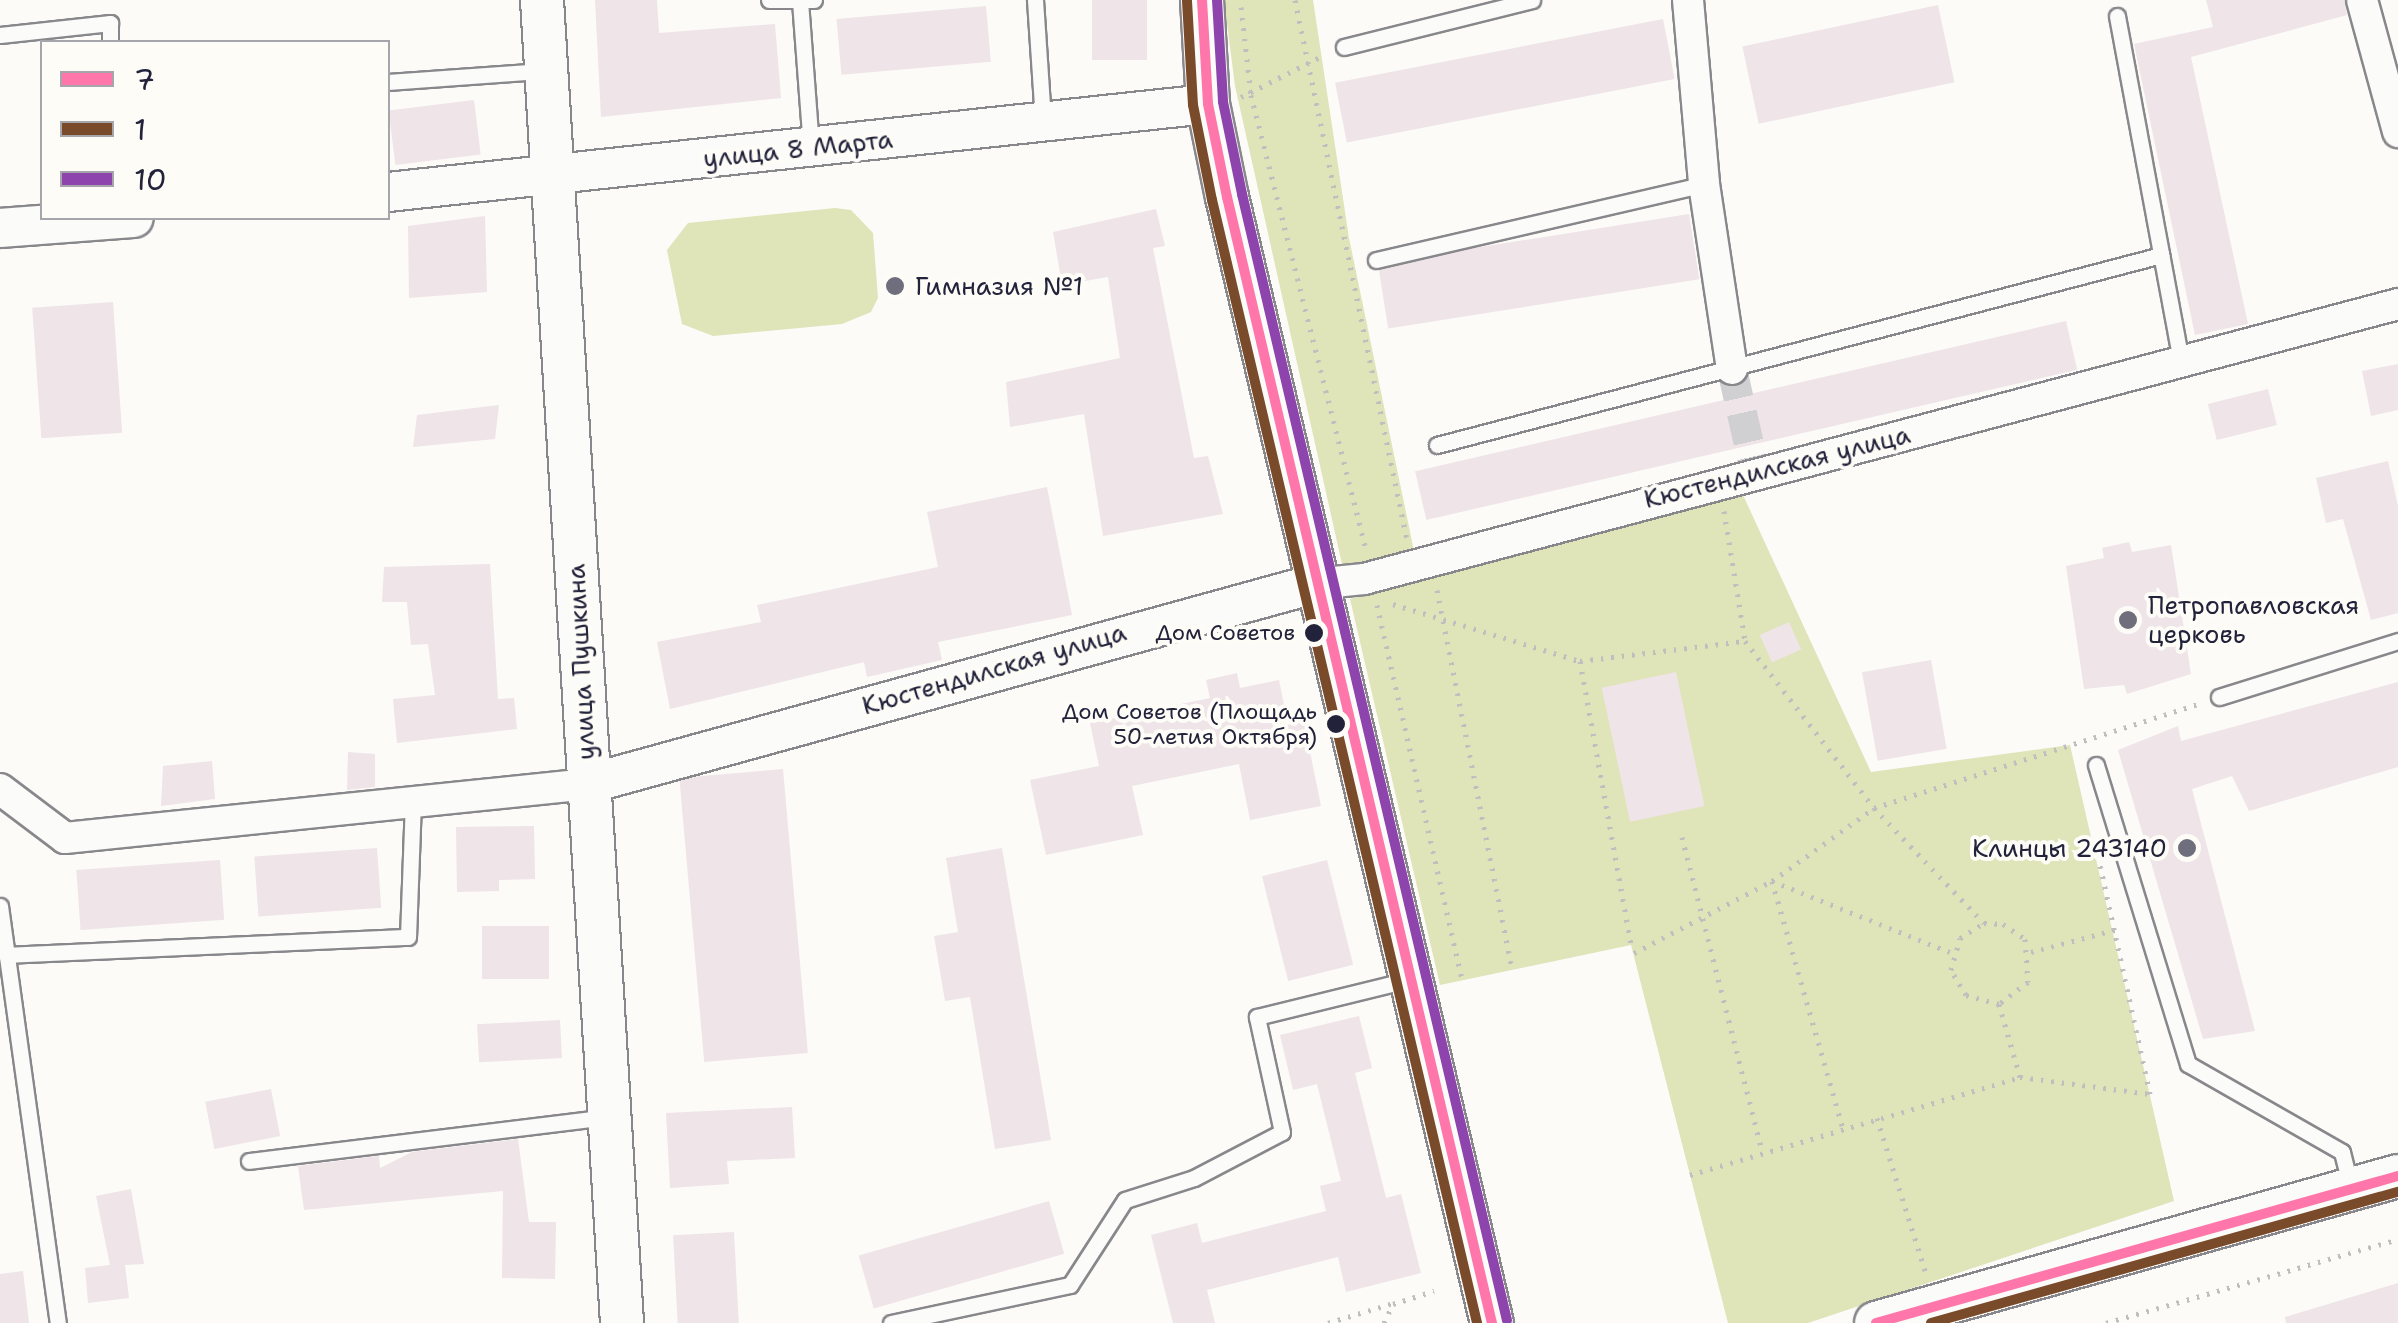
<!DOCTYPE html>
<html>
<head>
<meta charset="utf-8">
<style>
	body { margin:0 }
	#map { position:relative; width:2398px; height:1323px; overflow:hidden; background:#fcfbf8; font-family:"Shantell Sans",sans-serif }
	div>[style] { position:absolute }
	.green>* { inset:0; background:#dfe4b9 }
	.building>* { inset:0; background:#efe4e8; transform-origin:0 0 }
	.minor-tunnel>* { height:30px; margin-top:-15px; transform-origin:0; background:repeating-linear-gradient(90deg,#d0d0d2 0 30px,transparent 0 45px) }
	.path>* { height:5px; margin-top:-2.5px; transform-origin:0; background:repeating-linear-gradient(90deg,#bfbfc0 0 2.5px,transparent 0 10.5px) }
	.roads { filter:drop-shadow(2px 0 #88888c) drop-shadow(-2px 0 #88888c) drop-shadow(0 2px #88888c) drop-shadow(0 -2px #88888c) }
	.service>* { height:15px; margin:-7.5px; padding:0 7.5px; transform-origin:7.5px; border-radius:7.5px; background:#fbfbf9 }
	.minor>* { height:30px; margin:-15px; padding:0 15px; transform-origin:15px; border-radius:15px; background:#fbfbf9 }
	.tertiary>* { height:38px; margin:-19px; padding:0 19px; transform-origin:19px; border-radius:19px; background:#fbfbf9 }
	.secondary>* { height:42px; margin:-21px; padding:0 21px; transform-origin:21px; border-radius:21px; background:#fbfbf9 }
	.bus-1>* { height:10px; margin:-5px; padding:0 5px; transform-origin:5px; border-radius:5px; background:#f7a }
	.bus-2>* { height:10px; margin:-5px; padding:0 5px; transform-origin:5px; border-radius:5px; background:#7a4b2a }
	.bus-3>* { height:10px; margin:-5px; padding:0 5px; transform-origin:5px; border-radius:5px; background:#8e44ad }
	.dots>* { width:28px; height:28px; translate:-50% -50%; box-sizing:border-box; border:5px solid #fdfcf7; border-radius:50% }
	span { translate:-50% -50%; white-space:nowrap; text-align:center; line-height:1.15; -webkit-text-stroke:8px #fdfcf7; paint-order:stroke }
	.bus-label { font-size:22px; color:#22223b }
	.right { translate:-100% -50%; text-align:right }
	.street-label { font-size:25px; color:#22223b }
	.poi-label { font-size:25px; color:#22223b }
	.left { translate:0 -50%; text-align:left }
	.legend { position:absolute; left:40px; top:40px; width:350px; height:180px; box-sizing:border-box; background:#fdfcf7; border:2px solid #a5a5ac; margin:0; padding:12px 18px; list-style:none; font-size:30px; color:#22223b }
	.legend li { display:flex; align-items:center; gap:20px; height:50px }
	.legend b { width:50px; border:2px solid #a5a5ac }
</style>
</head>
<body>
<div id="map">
	<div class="green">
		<div style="clip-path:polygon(1224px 0,1313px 0,1349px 238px,1414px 551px,1344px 573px,1235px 86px)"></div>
		<div style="clip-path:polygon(835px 208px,851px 210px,873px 233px,878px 298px,871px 312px,842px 324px,713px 336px,682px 324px,667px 250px,688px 223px)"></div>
		<div style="clip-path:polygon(1742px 493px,1871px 772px,2070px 745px,2174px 1201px,1808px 1323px,1728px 1323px,1631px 945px,1440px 985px,1350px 599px)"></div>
	</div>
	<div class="building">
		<div style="clip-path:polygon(595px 0,657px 0,659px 33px,775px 24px,781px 98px,601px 117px)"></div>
		<div style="left:1092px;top:0;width:55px;height:60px"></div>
		<div style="clip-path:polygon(2206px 0,2344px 0,2347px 15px,2191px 57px,2248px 324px,2195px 335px,2134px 44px,2213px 27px)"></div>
		<div style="left:1938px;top:5px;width:79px;height:200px;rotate:78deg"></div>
		<div style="left:986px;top:6px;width:56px;height:150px;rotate:85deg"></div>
		<div style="left:1663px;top:19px;width:61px;height:334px;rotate:79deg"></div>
		<div style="left:474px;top:100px;width:55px;height:86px;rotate:83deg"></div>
		<div style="clip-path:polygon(1156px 209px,1165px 246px,1153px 248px,1194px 458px,1208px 456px,1223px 514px,1103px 536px,1084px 414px,1010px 427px,1006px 382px,1120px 358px,1108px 277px,1062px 285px,1053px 232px)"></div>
		<div style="left:1689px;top:214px;width:66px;height:315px;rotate:81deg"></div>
		<div style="clip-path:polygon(485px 216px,487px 292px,409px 298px,408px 226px)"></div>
		<div style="left:113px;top:302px;width:131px;height:81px;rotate:86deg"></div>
		<div style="left:2066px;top:321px;width:50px;height:668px;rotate:77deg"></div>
		<div style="clip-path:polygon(2398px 364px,2398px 410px,2371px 416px,2362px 371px)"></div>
		<div style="left:2268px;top:389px;width:37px;height:62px;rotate:76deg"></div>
		<div style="clip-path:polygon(499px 405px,495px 439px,413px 447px,417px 415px)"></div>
		<div style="clip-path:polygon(2388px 461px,2398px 506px,2398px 613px,2371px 620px,2343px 519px,2326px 523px,2316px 478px)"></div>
		<div style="clip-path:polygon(1047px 487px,1072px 615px,938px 642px,942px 660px,867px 677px,864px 662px,670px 709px,657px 642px,761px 622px,757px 605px,938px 567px,927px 512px)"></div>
		<div style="clip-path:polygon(2129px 542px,2132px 552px,2171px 545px,2191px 674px,2127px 694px,2124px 685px,2084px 689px,2066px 566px,2104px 558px,2102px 548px)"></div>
		<div style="clip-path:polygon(490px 564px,498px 699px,514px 698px,517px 729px,397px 743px,393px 699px,435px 695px,428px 644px,411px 645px,407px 602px,382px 602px,384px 567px)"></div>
		<div style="left:1789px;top:622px;width:30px;height:32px;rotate:66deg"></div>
		<div style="left:1931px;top:660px;width:90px;height:70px;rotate:80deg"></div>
		<div style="left:1676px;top:672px;width:137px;height:76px;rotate:78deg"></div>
		<div style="clip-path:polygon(1237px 673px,1240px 688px,1279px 680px,1286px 715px,1302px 712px,1321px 806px,1250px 820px,1239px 764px,1132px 786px,1143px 835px,1046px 855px,1030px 780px,1099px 766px,1090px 723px,1210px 698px,1206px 680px)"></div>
		<div style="clip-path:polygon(2398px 682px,2398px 767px,2249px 811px,2232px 776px,2192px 789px,2255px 1031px,2203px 1039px,2118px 750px,2178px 726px,2181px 741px)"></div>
		<div style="clip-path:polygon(348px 752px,375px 754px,375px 787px,347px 790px)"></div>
		<div style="clip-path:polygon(212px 761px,215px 799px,161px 806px,163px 766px)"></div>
		<div style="left:783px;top:769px;width:285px;height:104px;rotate:85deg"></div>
		<div style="clip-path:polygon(534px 826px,535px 879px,499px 880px,499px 891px,457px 892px,456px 827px)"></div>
		<div style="left:377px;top:848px;width:60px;height:123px;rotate:86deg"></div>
		<div style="clip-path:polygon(1002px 848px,1051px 1140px,995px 1149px,970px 997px,945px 1001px,934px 936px,958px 932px,946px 858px)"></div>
		<div style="left:220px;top:860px;width:60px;height:144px;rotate:86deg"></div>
		<div style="left:1327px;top:860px;width:108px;height:67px;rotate:76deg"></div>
		<div style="left:482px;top:926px;width:67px;height:53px"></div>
		<div style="clip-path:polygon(1359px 1016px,1372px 1068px,1355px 1073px,1386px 1198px,1401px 1194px,1421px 1273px,1346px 1292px,1338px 1257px,1207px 1290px,1215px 1323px,1173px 1323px,1151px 1235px,1197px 1223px,1202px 1243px,1326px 1211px,1320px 1186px,1341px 1181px,1317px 1084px,1293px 1090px,1280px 1035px)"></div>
		<div style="left:560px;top:1020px;width:38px;height:83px;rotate:87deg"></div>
		<div style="left:271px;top:1089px;width:48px;height:67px;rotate:79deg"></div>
		<div style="clip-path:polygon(792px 1107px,795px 1158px,727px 1161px,729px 1184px,670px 1188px,666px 1113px)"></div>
		<div style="clip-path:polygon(518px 1139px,529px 1222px,556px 1222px,555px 1279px,502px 1278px,503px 1191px,304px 1210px,298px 1166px,379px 1156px,380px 1168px,412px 1152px)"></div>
		<div style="clip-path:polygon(131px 1189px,144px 1264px,125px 1265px,129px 1298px,88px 1303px,85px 1268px,110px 1265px,96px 1196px)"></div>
		<div style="left:1049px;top:1201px;width:55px;height:198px;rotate:74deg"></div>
		<div style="left:734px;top:1232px;width:91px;height:61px;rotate:87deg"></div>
		<div style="clip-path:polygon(23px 1271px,29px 1323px,0 1323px,0 1274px)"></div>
		<div style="clip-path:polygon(2398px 1283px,2398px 1323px,2286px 1323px,2285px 1317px)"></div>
	</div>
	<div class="minor-tunnel">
		<div style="left:1732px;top:369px;width:105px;rotate:77.3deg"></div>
	</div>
	<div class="path">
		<div style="left:1295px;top:0;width:551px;rotate:78.28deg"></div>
		<div style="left:1241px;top:7px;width:89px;rotate:83.5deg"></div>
		<div style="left:1251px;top:95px;width:470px;rotate:75.8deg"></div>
		<div style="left:1241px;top:97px;width:93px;rotate:-26.8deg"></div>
		<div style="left:1724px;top:511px;width:132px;rotate:80.8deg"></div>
		<div style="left:1437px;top:590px;width:387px;rotate:78.8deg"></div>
		<div style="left:1393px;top:604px;width:195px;rotate:17deg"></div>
		<div style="left:1580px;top:661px;width:289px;rotate:79.8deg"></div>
		<div style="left:1377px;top:605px;width:385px;rotate:77.2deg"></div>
		<div style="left:1580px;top:661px;width:166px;rotate:-6.9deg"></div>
		<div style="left:1745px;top:641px;width:211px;rotate:52.3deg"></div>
		<div style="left:1874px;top:808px;width:159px;rotate:46.3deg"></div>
		<div style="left:1984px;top:923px;width:19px;rotate:3deg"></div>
		<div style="left:2003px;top:924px;width:27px;rotate:34deg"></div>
		<div style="left:2025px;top:939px;width:43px;rotate:86deg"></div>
		<div style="left:2028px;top:982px;width:36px;rotate:143deg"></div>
		<div style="left:1999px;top:1004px;width:34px;rotate:-165deg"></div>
		<div style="left:1966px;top:995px;width:29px;rotate:-121deg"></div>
		<div style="left:1951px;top:970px;width:33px;rotate:-74deg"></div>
		<div style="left:1960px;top:938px;width:28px;rotate:-32deg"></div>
		<div style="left:1682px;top:837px;width:324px;rotate:75.7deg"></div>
		<div style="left:1772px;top:881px;width:257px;rotate:74deg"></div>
		<div style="left:1772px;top:881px;width:194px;rotate:21.8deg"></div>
		<div style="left:2031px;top:952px;width:87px;rotate:-14.7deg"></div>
		<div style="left:1634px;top:953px;width:156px;rotate:-27.6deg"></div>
		<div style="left:1772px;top:881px;width:125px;rotate:-35.6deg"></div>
		<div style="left:1874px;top:808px;width:340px;rotate:-17.8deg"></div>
		<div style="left:1999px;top:1004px;width:76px;rotate:74deg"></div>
		<div style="left:2020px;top:1077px;width:131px;rotate:7.5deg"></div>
		<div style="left:2150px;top:1094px;width:235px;rotate:-102.3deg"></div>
		<div style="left:1877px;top:1118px;width:163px;rotate:72.5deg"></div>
		<div style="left:1690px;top:1175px;width:344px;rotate:-16.5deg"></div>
		<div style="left:1328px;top:1323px;width:69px;rotate:-16.9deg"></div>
		<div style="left:1384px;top:1323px;width:21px;rotate:-65deg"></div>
		<div style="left:1393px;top:1304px;width:43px;rotate:-17.6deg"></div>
		<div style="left:2106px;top:1323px;width:304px;rotate:-16deg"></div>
	</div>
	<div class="roads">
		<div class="service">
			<div style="left:769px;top:0;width:45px"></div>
			<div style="left:1035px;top:0;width:122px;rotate:86.2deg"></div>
			<div style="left:800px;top:1px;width:146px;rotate:85.7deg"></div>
			<div style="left:2117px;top:16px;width:356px;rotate:79.5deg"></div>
			<div style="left:0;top:35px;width:111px;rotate:-6.2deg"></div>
			<div style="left:110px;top:23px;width:19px;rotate:90deg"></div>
			<div style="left:1344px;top:47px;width:194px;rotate:-14deg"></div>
			<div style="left:388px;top:82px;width:155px;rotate:-4.1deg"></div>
			<div style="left:1376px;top:260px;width:337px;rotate:-13deg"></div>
			<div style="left:1437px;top:445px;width:749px;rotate:-14.7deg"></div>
			<div style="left:2219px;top:697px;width:188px;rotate:-17.4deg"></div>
			<div style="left:2096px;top:765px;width:313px;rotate:72.9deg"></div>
			<div style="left:2188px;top:1064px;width:177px;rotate:29.7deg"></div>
			<div style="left:2342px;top:1152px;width:33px;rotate:76deg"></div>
			<div style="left:0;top:906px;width:421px;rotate:82.1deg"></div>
			<div style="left:6px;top:955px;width:402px;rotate:-2.6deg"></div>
			<div style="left:408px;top:937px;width:139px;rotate:-87.9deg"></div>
			<div style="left:249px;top:1161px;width:361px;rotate:-7deg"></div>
			<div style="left:891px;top:1323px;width:183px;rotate:-12deg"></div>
			<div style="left:1070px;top:1285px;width:101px;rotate:-57.1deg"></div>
			<div style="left:1125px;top:1200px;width:72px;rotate:-17.7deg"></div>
			<div style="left:1194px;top:1178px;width:99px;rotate:-27.6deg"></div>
			<div style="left:1282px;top:1132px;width:118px;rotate:-102.3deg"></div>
			<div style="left:1257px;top:1017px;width:155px;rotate:-13.8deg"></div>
		</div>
		<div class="minor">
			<div style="left:1688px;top:0;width:185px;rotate:85deg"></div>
			<div style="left:1704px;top:184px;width:187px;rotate:81.4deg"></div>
			<div style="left:2362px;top:0;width:137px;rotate:74.7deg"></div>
			<div style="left:1314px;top:584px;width:50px;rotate:-5.7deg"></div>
			<div style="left:1364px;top:579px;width:1070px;rotate:-14.89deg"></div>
			<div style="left:0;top:789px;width:81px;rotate:37deg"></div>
			<div style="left:65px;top:838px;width:526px;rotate:-5.89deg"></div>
		</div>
		<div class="tertiary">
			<div style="left:388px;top:192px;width:825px;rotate:-6.13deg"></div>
			<div style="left:0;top:228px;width:134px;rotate:-4.3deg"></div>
			<div style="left:588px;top:784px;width:753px;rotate:-15.4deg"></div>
		</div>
		<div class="secondary">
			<div style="left:542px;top:0;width:1325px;rotate:86.54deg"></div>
			<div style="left:1202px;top:0;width:104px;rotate:86.7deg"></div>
			<div style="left:1208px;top:104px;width:95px;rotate:78.5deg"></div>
			<div style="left:1227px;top:197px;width:1157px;rotate:76.76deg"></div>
			<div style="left:1876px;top:1323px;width:542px;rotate:-15.73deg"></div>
		</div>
	</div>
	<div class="bus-1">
		<div style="left:1202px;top:0;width:104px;rotate:86.7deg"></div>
		<div style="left:1208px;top:104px;width:95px;rotate:78.5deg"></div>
		<div style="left:1227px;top:197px;width:1157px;rotate:76.76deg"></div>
		<div style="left:1876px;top:1323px;width:542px;rotate:-15.73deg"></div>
	</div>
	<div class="bus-2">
		<div style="left:1187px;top:1px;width:104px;rotate:86.7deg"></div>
		<div style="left:1193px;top:105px;width:97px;rotate:78.7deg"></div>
		<div style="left:1212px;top:200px;width:1154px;rotate:76.72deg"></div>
		<div style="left:1931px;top:1323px;width:485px;rotate:-15.7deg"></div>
	</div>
	<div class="bus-3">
		<div style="left:1217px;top:0;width:102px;rotate:86.6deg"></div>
		<div style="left:1223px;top:102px;width:94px;rotate:78.3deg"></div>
		<div style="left:1242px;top:194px;width:1157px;rotate:76.76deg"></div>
	</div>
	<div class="dots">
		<div style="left:895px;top:286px;background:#6e6e7d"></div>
		<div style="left:2128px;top:620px;background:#6e6e7d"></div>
		<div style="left:1314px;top:633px;background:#22223b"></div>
		<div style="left:1336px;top:724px;background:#22223b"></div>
		<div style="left:2187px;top:848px;background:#6e6e7d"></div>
	</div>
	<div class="bus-label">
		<span class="right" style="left:1295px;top:633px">Дом Советов</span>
		<span class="right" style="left:1317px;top:724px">Дом Советов (Площадь<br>50‐летия Октября)</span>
	</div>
	<div class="street-label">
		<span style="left:798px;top:149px;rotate:-6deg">улица 8 Марта</span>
		<span style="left:1777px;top:467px;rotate:-14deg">Кюстендилская улица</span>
		<span style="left:581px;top:662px;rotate:-93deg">улица Пушкина</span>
		<span style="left:994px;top:669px;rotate:-16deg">Кюстендилская улица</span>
	</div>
	<div class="poi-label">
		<span class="left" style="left:915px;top:286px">Гимназия №1</span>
		<span class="left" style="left:2148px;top:620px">Петропавловская<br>церковь</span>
		<span class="right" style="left:2167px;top:848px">Клинцы 243140</span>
	</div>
	<ul class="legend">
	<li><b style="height:12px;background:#f7a"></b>7</li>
	<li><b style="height:12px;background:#7a4b2a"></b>1</li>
	<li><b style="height:12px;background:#8e44ad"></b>10</li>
	</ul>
</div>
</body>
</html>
